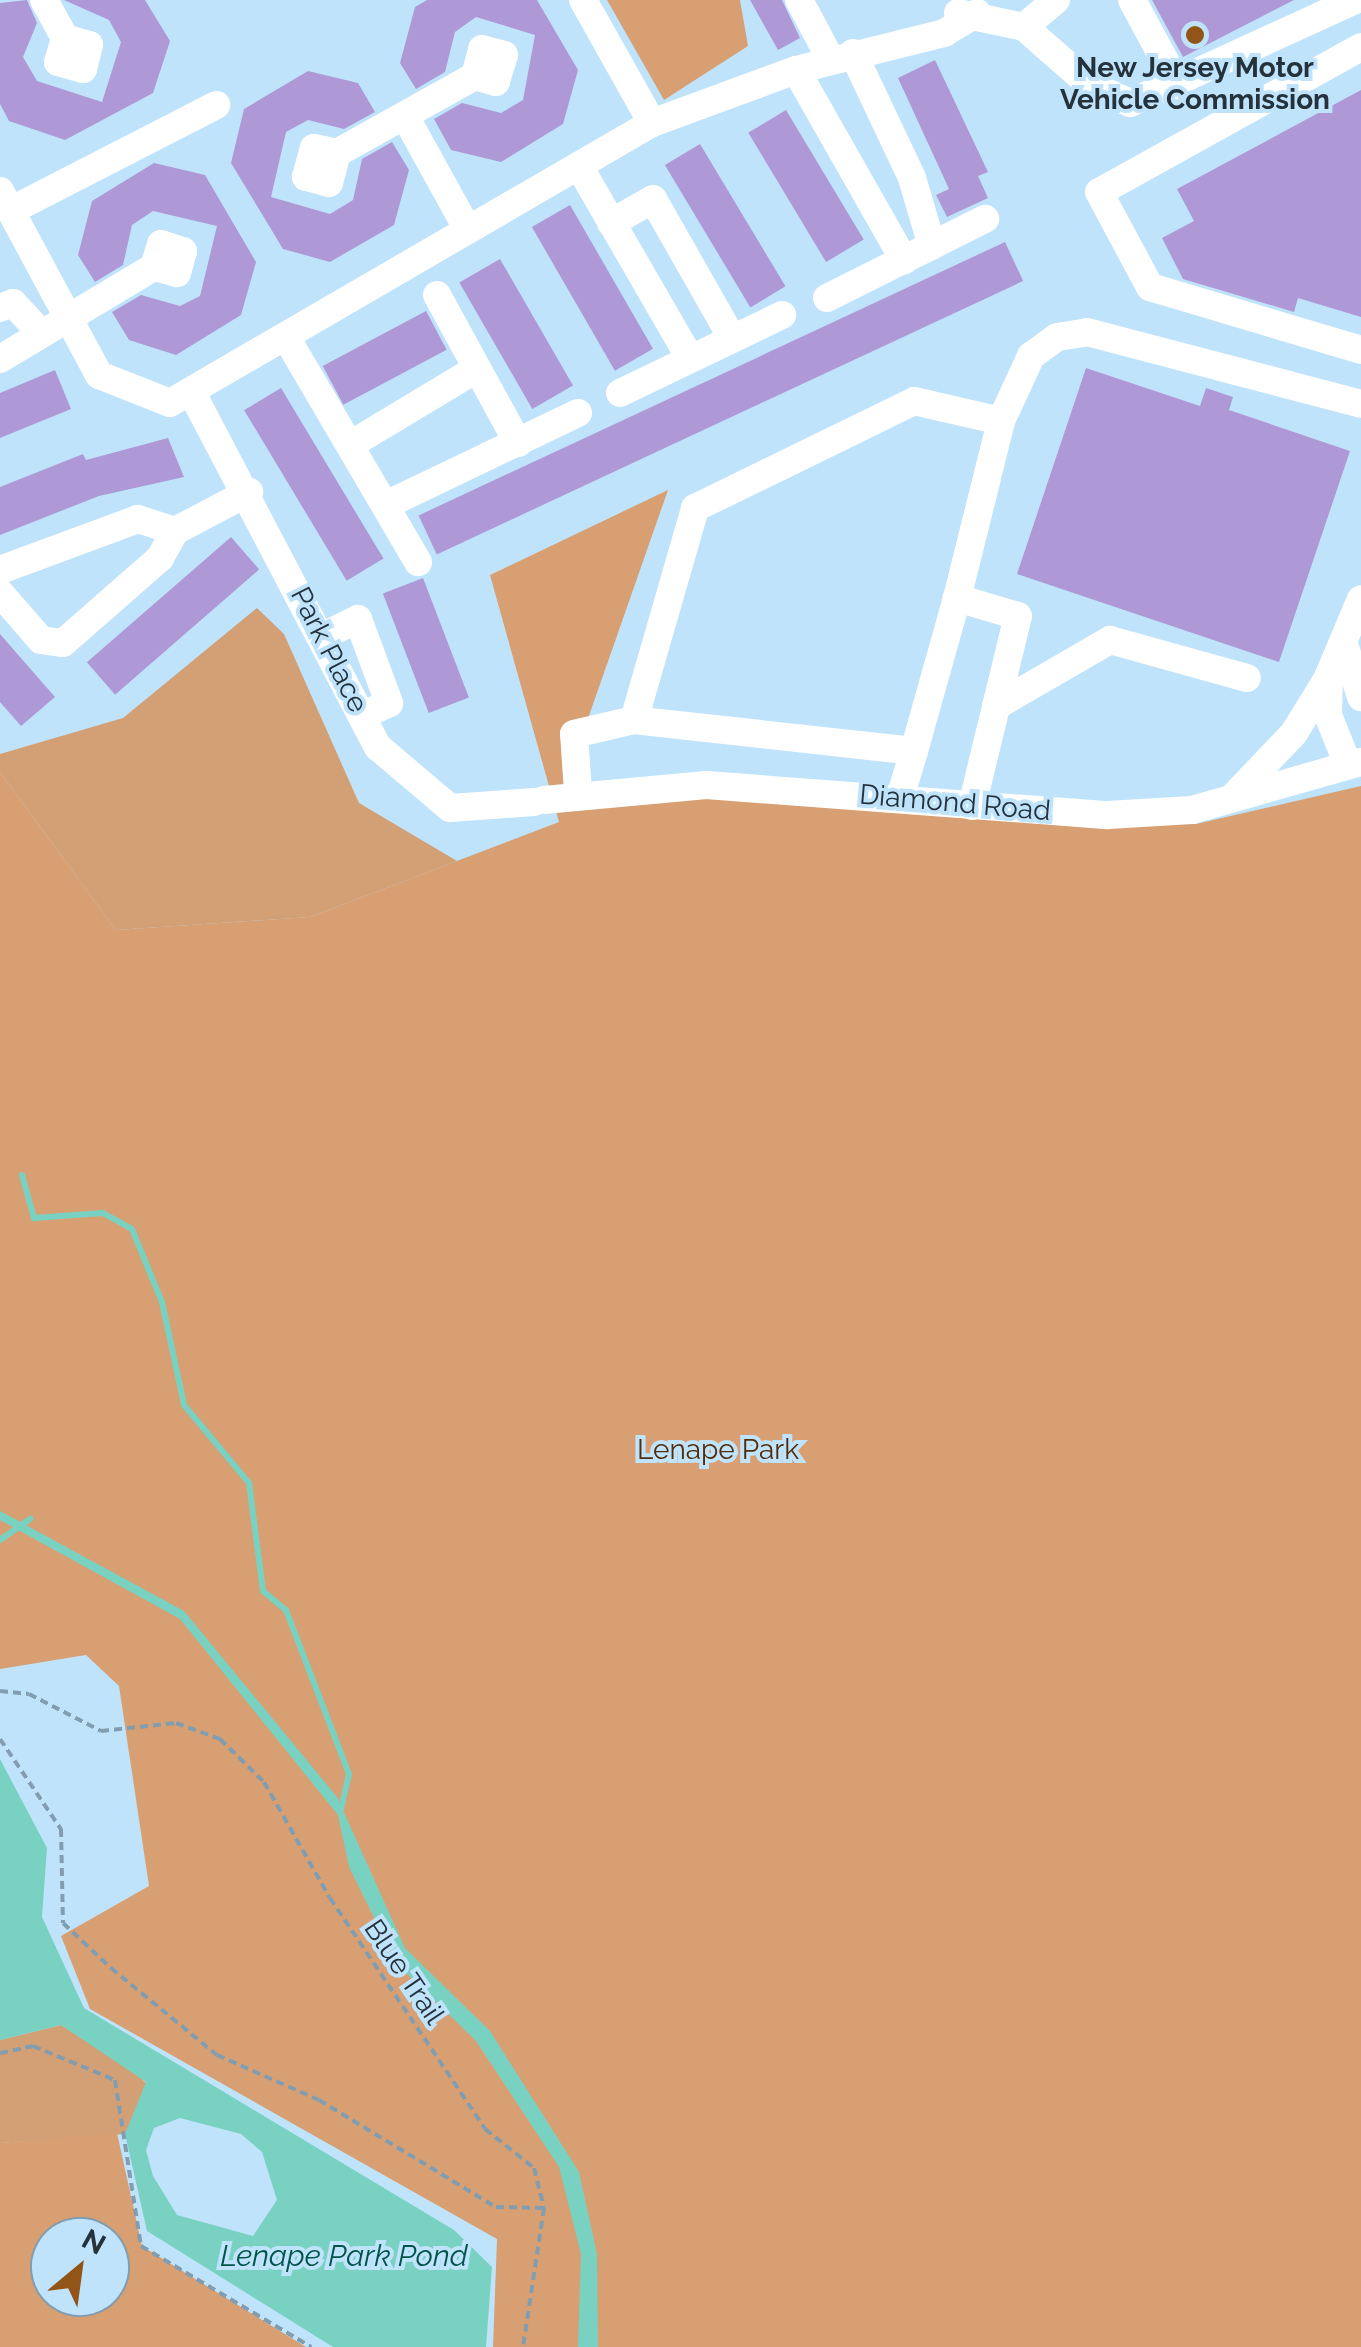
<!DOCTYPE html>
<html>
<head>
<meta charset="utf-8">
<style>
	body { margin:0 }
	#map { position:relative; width:1361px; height:2347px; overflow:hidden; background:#c0e3fc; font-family:Raleway,sans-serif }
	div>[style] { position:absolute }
	.green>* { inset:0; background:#d39f75 }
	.forest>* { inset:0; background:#d79f72 }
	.water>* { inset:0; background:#79d2c1 }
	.stream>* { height:6px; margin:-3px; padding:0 3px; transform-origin:3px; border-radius:3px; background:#79d2c1 }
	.building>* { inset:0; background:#ae99d6; transform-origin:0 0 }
	.path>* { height:4px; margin-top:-2px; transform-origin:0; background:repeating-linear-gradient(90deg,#829db0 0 8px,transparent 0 13px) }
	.minor>* { height:28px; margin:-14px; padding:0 14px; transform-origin:14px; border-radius:14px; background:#fff }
	.dots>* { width:28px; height:28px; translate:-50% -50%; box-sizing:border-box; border:5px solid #c0e3fc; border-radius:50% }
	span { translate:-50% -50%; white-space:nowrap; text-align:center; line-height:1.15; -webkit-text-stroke:8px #c0e3fc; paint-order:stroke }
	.poi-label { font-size:28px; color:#24323b; font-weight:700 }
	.street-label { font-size:28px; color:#24323b }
	.park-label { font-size:28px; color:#522d09 }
	.water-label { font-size:30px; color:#015449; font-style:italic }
	.north { position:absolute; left:30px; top:2217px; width:100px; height:100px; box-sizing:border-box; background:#c0e3fc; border:2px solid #829caf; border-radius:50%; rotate:29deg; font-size:28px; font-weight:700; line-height:40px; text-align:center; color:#24323b }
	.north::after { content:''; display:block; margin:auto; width:35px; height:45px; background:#925517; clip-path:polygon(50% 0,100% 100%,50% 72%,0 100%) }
</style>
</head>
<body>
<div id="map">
	<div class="green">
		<div style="clip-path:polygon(257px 608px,284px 634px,359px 803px,457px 861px,310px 917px,116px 930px,0 772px,0 754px,123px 718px)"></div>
		<div style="clip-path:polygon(61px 2025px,132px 2070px,146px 2083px,145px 2098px,125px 2134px,0 2143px,0 2040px)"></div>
	</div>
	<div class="forest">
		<div style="clip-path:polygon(607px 0,740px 0,748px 46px,664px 100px)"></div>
		<div style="clip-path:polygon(668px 490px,577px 750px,594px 797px,647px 791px,1196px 824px,1361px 786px,1361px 2347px,493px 2347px,497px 2239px,90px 2009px,61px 1936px,149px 1886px,119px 1686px,86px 1655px,0 1669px,0 772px,116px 930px,310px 917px,559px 822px,490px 575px)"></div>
		<div style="clip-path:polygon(evenodd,117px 2133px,142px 2246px,306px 2347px,0 2347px,0 2143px,117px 2133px,50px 2237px,110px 2237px,110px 2297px,50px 2297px,50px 2237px)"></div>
	</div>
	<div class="water">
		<div style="clip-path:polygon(0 1511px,184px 1611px,337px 1797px,405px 1948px,490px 2031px,579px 2172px,597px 2254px,598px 2347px,578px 2347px,581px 2254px,559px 2167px,476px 2041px,397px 1964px,349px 1867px,338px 1815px,180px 1619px,0 1520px)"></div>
		<div style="clip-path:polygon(evenodd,0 1759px,47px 1848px,42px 1917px,84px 2008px,454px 2230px,492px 2267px,486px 2347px,333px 2347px,147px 2231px,125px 2134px,146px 2082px,61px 2025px,0 2040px,0 1759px,180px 2118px,241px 2134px,262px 2152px,277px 2200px,253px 2236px,177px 2215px,153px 2176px,146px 2150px,154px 2128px,180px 2118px)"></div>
	</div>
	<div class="stream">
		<div style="left:22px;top:1175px;width:45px;rotate:74.4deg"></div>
		<div style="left:34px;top:1218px;width:69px;rotate:-4.1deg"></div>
		<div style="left:103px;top:1213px;width:33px;rotate:29deg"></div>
		<div style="left:132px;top:1229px;width:79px;rotate:67.7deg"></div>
		<div style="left:162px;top:1302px;width:105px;rotate:77.9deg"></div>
		<div style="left:184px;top:1405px;width:102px;rotate:50.2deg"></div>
		<div style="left:249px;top:1483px;width:109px;rotate:82.6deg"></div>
		<div style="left:263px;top:1591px;width:30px;rotate:40deg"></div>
		<div style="left:286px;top:1610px;width:176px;rotate:69deg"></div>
		<div style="left:349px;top:1774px;width:36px;rotate:103deg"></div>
		<div style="left:0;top:1540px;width:37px;rotate:-35deg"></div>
	</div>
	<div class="building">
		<div style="clip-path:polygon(27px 0,37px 23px,23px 57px,37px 81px,102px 102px,121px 42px,109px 20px,64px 0,145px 0,170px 41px,153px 93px,65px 140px,9px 121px,0 104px,0 3px)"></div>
		<div style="clip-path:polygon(427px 0,537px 0,578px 70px,563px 124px,501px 162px,451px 150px,434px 119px,462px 103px,501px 113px,523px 100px,535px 35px,476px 17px,455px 32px,445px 72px,416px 89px,400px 63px,415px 7px)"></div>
		<div style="clip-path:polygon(750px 0,782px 0,800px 38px,778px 50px)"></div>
		<div style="clip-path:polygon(1152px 0,1294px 0,1183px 57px)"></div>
		<div style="clip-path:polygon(935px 60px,988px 172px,978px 176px,988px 198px,947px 217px,936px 195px,949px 189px,898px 78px)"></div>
		<div style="clip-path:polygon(308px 71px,358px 83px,375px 112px,344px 129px,308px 120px,286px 132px,271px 197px,330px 214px,353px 200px,362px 159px,392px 142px,409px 170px,394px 225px,330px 262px,283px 249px,231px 163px,244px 109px)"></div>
		<div style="clip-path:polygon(1361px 90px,1361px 317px,1298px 298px,1294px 312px,1183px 279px,1162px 238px,1194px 221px,1177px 189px)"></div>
		<div style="left:786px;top:110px;width:151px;height:44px;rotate:59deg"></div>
		<div style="left:700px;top:144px;width:166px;height:41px;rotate:59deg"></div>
		<div style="clip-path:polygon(154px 163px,205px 175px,256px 262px,241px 315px,176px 355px,129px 340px,112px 312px,141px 295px,180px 306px,200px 296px,217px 226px,153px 211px,132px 225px,123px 265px,95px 282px,78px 255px,92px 201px)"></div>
		<div style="left:570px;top:205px;width:166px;height:44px;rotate:60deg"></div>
		<div style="left:1005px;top:242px;width:43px;height:647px;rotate:65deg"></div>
		<div style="left:500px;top:259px;width:146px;height:47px;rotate:60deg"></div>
		<div style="left:426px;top:311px;width:44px;height:117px;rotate:62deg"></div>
		<div style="clip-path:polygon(1086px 368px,1200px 406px,1206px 388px,1233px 397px,1229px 410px,1350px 451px,1279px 662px,1017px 574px)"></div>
		<div style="clip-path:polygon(55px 370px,71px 409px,0 438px,0 393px)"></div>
		<div style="left:281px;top:388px;width:199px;height:43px;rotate:59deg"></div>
		<div style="clip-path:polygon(168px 438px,184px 477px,99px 496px,0 535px,0 487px,83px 454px,86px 460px)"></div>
		<div style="left:231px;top:537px;width:43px;height:191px;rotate:49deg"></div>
		<div style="left:423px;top:578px;width:128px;height:43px;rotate:69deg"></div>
		<div style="clip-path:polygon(0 634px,55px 697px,21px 726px,0 702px)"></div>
	</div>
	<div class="path">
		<div style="left:0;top:1691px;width:29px;rotate:6deg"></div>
		<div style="left:29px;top:1694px;width:81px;rotate:27.2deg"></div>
		<div style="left:101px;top:1731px;width:75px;rotate:-6.1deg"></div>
		<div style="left:176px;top:1723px;width:47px;rotate:20deg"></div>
		<div style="left:220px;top:1739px;width:62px;rotate:44.3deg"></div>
		<div style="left:264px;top:1782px;width:133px;rotate:60.4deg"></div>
		<div style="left:330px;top:1898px;width:278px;rotate:56.1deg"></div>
		<div style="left:485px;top:2129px;width:63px;rotate:38.5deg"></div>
		<div style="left:534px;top:2168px;width:41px;rotate:76deg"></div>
		<div style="left:544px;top:2208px;width:141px;rotate:98.6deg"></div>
		<div style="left:0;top:1739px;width:109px;rotate:55.9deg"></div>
		<div style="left:61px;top:1829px;width:94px;rotate:88.8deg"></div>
		<div style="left:63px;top:1923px;width:66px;rotate:43.2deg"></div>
		<div style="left:111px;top:1968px;width:137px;rotate:39.4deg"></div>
		<div style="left:217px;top:2055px;width:111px;rotate:23.8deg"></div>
		<div style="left:319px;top:2100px;width:207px;rotate:31.2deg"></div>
		<div style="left:496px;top:2207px;width:48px;rotate:1.2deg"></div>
		<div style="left:0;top:2053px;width:34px;rotate:-12deg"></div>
		<div style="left:33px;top:2046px;width:89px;rotate:22.5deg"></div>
		<div style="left:115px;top:2080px;width:168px;rotate:81.1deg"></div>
		<div style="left:141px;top:2246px;width:198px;rotate:30.7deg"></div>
	</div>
	<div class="minor">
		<div style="left:44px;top:0;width:43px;rotate:61.1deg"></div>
		<div style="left:65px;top:38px;width:25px;rotate:106deg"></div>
		<div style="left:58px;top:62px;width:26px;rotate:16deg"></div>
		<div style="left:83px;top:69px;width:25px;rotate:-76deg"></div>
		<div style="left:89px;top:45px;width:25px;rotate:-164deg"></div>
		<div style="left:583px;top:0;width:141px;rotate:60.7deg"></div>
		<div style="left:799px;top:0;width:68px;rotate:61.9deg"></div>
		<div style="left:1132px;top:0;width:97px;rotate:61.6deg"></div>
		<div style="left:958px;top:13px;width:67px;rotate:12deg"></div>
		<div style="left:1024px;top:27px;width:86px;rotate:41.2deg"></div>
		<div style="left:1089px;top:84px;width:45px;rotate:24.9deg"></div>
		<div style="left:1130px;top:103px;width:247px;rotate:-24.6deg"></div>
		<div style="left:1024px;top:27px;width:42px;rotate:-40.2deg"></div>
		<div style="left:1361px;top:47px;width:299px;rotate:151deg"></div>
		<div style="left:1099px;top:192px;width:108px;rotate:61.8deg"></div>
		<div style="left:1150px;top:287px;width:220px;rotate:16.6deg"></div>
		<div style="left:853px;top:53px;width:138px;rotate:64.7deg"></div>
		<div style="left:912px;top:178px;width:71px;rotate:73.6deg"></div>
		<div style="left:796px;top:70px;width:219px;rotate:60.4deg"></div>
		<div style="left:405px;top:116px;width:130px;rotate:61.1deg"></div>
		<div style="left:337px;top:153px;width:31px;rotate:105deg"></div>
		<div style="left:329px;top:183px;width:24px;rotate:-165deg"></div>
		<div style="left:306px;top:177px;width:30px;rotate:-75deg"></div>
		<div style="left:314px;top:148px;width:24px;rotate:12deg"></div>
		<div style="left:337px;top:153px;width:158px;rotate:-29.2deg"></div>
		<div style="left:475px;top:76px;width:28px;rotate:-75deg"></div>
		<div style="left:482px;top:49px;width:23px;rotate:15deg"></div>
		<div style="left:504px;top:55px;width:28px;rotate:107deg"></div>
		<div style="left:496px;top:82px;width:22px;rotate:-164deg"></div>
		<div style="left:579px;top:166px;width:222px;rotate:60deg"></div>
		<div style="left:0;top:191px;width:209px;rotate:61.7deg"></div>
		<div style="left:99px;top:375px;width:76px;rotate:21.5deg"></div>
		<div style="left:170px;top:403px;width:557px;rotate:-30.15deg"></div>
		<div style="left:652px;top:123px;width:153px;rotate:-20.2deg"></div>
		<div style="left:796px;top:70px;width:153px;rotate:-14deg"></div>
		<div style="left:944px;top:33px;width:39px;rotate:-31deg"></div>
		<div style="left:10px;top:211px;width:232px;rotate:-27.2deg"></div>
		<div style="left:611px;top:223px;width:48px;rotate:-29.7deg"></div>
		<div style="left:653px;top:199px;width:160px;rotate:60.4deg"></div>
		<div style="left:437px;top:295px;width:169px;rotate:61.3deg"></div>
		<div style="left:827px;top:298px;width:177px;rotate:-26.6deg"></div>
		<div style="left:0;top:308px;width:14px;rotate:-21deg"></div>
		<div style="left:13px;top:303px;width:37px;rotate:47deg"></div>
		<div style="left:286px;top:337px;width:261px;rotate:59.6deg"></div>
		<div style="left:0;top:359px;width:179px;rotate:-30.9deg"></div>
		<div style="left:154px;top:267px;width:24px;rotate:-73deg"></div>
		<div style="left:161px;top:244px;width:23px;rotate:18deg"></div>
		<div style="left:183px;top:251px;width:23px;rotate:105deg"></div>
		<div style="left:177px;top:273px;width:24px;rotate:-165deg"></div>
		<div style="left:620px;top:393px;width:180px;rotate:-25.7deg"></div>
		<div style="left:193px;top:395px;width:398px;rotate:62.3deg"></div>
		<div style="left:378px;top:747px;width:94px;rotate:40.3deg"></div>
		<div style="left:450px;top:808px;width:84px;rotate:-4.1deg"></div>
		<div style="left:350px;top:445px;width:144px;rotate:-31deg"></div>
		<div style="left:386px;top:505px;width:213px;rotate:-25.6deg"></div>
		<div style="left:0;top:570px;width:147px;rotate:-20.3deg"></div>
		<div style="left:138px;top:519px;width:39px;rotate:18deg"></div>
		<div style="left:0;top:593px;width:62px;rotate:48.9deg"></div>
		<div style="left:41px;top:640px;width:22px;rotate:8deg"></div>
		<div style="left:63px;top:643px;width:129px;rotate:-41.2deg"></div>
		<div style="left:160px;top:558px;width:31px;rotate:-61deg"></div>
		<div style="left:175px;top:531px;width:84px;rotate:-27.8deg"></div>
		<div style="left:323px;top:636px;width:39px;rotate:-26deg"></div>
		<div style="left:358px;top:619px;width:90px;rotate:69.7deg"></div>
		<div style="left:389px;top:703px;width:30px;rotate:154deg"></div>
		<div style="left:1344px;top:644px;width:56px;rotate:72.2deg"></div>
		<div style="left:996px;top:706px;width:132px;rotate:-30.1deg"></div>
		<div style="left:1110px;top:640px;width:142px;rotate:15.5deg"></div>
		<div style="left:914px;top:751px;width:159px;rotate:-74.3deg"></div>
		<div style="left:1348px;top:765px;width:54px;rotate:-111.8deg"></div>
		<div style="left:1328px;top:715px;width:40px;rotate:-88.6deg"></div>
		<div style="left:1329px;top:675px;width:82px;rotate:-67.2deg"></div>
		<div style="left:578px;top:792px;width:58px;rotate:-93.9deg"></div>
		<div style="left:574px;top:734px;width:62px;rotate:-13.1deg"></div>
		<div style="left:1235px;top:795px;width:86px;rotate:-46.4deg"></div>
		<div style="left:1294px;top:733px;width:61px;rotate:-58.4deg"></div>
		<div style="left:900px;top:798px;width:49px;rotate:-73.4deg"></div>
		<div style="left:914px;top:751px;width:282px;rotate:-173.7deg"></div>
		<div style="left:634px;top:720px;width:221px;rotate:-73.9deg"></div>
		<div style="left:695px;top:508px;width:244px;rotate:-26deg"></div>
		<div style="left:914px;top:401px;width:89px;rotate:12.9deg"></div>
		<div style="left:1001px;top:421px;width:72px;rotate:-65.2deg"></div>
		<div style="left:1031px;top:356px;width:32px;rotate:-36deg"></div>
		<div style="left:1057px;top:337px;width:30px;rotate:-9deg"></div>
		<div style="left:1087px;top:332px;width:283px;rotate:14.7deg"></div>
		<div style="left:544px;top:800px;width:163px;rotate:-5.3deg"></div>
		<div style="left:706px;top:785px;width:403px;rotate:4.3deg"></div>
		<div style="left:1108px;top:815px;width:84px;rotate:-3.4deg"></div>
		<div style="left:1192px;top:810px;width:176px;rotate:-15.9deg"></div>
		<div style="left:972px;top:806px;width:195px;rotate:-76.4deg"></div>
		<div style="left:1018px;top:616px;width:64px;rotate:-163.6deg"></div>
		<div style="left:957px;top:598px;width:182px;rotate:-76deg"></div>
	</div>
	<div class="dots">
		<div style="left:1195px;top:35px;background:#925517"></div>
	</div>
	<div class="poi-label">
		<span style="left:1195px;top:84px">New Jersey Motor<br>Vehicle Commission</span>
	</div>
	<div class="street-label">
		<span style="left:329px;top:650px;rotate:63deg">Park Place</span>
		<span style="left:955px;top:803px;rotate:5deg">Diamond Road</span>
		<span style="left:404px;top:1972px;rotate:56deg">Blue Trail</span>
	</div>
	<div class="park-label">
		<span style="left:718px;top:1450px">Lenape Park</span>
	</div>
	<div class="water-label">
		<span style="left:344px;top:2256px">Lenape Park Pond</span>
	</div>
	<div class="north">N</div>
</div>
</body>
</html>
